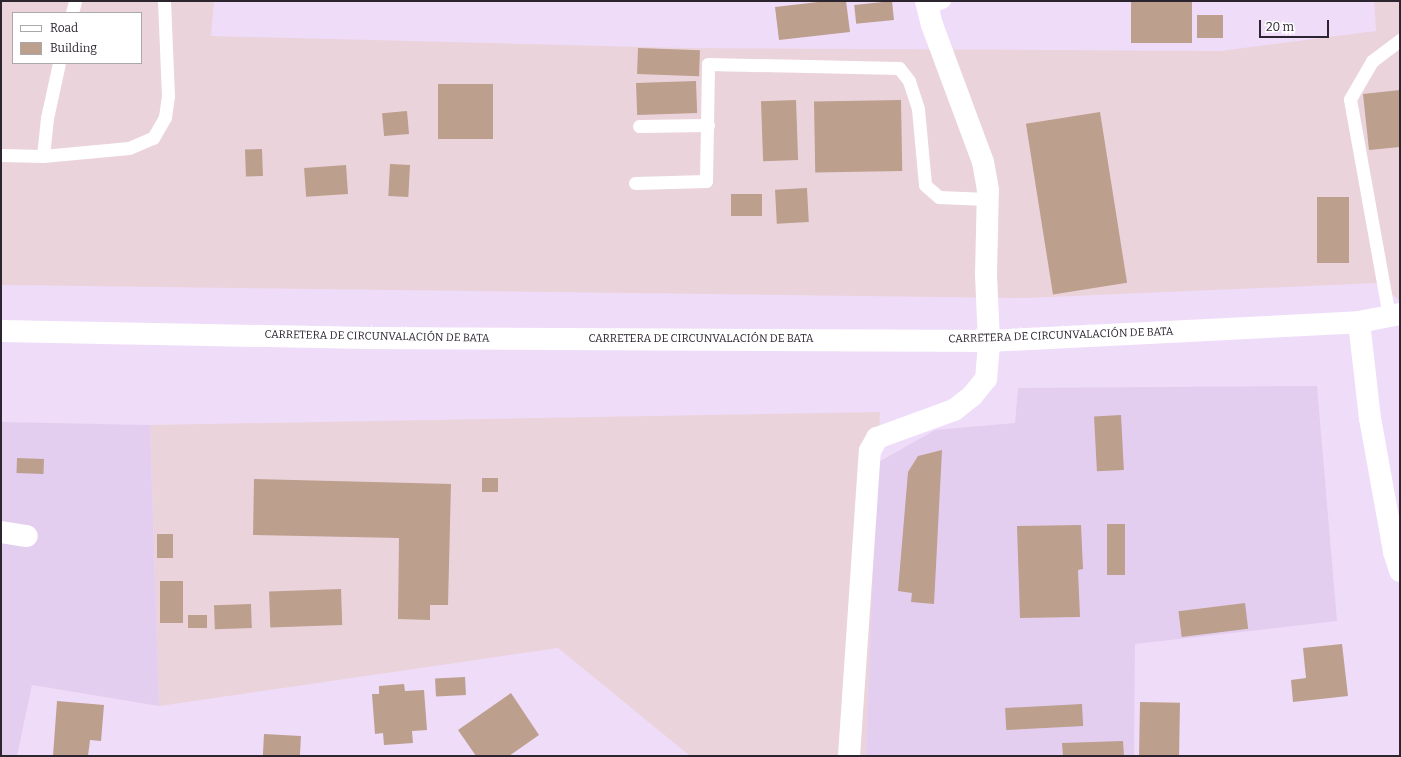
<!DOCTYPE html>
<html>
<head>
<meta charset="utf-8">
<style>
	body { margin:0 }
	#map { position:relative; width:1401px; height:757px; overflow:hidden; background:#efdcf9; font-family:Bitter,serif }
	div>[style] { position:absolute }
	.commercial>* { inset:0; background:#ebd3dc }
	.built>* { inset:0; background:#e4cef0 }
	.building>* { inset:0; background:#bc9f8d; transform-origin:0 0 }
	.service>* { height:13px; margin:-6.5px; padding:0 6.5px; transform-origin:6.5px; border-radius:6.5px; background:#fff }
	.minor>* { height:22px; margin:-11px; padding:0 11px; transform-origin:11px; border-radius:11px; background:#fff }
	.primary>* { height:22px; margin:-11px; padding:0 11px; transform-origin:11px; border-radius:11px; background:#fff }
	span { translate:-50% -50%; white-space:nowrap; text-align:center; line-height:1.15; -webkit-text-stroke:4px #fff; paint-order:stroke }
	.street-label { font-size:11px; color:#2c2530 }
	.frame { position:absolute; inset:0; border:2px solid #2c2530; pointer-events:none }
	.legend { position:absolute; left:12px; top:12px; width:130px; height:52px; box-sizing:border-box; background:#fff; border:1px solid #aba8ac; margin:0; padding:5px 7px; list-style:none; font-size:12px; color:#2c2530 }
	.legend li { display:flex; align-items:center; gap:8px; height:20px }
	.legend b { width:20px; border:1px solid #aba8ac }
	.scale { position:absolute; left:1259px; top:20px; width:70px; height:18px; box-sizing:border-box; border:2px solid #2c2530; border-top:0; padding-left:5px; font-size:12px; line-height:14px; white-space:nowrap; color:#2c2530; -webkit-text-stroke:3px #fff; paint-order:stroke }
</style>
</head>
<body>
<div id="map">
	<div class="commercial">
		<div style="clip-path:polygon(evenodd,1px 1px,214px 1px,211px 36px,683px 48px,1220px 51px,1376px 31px,1374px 1px,1400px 1px,1400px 301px,1379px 283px,1026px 298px,1px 285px,1px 1px,13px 13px,141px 13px,141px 63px,13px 63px,13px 13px)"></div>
		<div style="clip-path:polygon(880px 412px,866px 756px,690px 756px,558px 648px,159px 706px,150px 425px)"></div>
	</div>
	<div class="built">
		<div style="clip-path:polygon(1317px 386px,1337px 621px,1135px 644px,1134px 756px,866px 756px,877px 463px,935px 430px,1015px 423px,1018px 388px)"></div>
		<div style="clip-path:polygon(1px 422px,150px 425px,159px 706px,32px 685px,17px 756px,1px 756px)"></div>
	</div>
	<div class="building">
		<div style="clip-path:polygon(827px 1px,846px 1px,850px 32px,779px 40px,775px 7px)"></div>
		<div style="left:892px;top:1px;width:19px;height:38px;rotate:84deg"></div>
		<div style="left:1131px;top:1px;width:61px;height:42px"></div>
		<div style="left:1223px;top:15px;width:23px;height:26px;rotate:90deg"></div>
		<div style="left:638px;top:48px;width:62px;height:26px;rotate:2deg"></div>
		<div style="left:696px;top:81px;width:32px;height:60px;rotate:88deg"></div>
		<div style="left:438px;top:84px;width:55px;height:55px"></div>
		<div style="clip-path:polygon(1400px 90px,1400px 147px,1369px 150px,1363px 94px)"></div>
		<div style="left:796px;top:100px;width:60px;height:35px;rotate:88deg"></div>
		<div style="left:901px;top:100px;width:71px;height:87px;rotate:89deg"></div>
		<div style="left:407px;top:111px;width:23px;height:25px;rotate:85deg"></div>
		<div style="left:1100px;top:112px;width:173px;height:75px;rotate:81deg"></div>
		<div style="left:262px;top:149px;width:27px;height:17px;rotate:88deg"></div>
		<div style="left:390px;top:164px;width:20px;height:32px;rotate:3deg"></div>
		<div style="left:346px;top:165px;width:29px;height:42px;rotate:86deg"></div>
		<div style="left:807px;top:188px;width:34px;height:32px;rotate:87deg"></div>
		<div style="left:762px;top:194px;width:22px;height:31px;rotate:90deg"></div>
		<div style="left:1317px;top:197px;width:32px;height:66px"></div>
		<div style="left:1121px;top:415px;width:55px;height:27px;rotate:87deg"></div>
		<div style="clip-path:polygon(942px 450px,934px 604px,911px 602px,912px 593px,898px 591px,908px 472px,918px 456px)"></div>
		<div style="left:17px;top:458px;width:27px;height:15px;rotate:2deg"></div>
		<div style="left:482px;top:478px;width:16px;height:14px"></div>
		<div style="clip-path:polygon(254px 479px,451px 484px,448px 605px,430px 605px,430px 620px,398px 619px,399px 538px,253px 535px)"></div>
		<div style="left:1107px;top:524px;width:18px;height:51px"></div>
		<div style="clip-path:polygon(1081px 525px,1083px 569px,1078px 570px,1080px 617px,1020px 618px,1017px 526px)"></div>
		<div style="left:157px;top:534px;width:16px;height:24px"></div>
		<div style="left:160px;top:581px;width:23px;height:42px"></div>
		<div style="left:341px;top:589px;width:36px;height:72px;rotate:88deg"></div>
		<div style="left:1245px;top:603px;width:26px;height:67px;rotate:83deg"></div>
		<div style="left:251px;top:604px;width:24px;height:37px;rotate:88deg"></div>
		<div style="left:188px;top:615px;width:19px;height:13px"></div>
		<div style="clip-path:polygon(1342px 644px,1348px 696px,1293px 702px,1291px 680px,1306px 678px,1303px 648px)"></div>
		<div style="left:465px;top:677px;width:18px;height:30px;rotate:87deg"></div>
		<div style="clip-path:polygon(404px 684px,405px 691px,424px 690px,427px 730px,412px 731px,413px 743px,384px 745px,383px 733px,375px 734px,372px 694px,379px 694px,379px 686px)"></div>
		<div style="clip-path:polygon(511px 693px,539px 735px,509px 756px,476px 756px,458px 730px)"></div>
		<div style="clip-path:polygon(57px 701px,104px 705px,101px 741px,90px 740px,88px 756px,53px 756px)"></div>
		<div style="left:1140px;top:702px;width:40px;height:54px;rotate:1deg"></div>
		<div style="left:1082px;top:704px;width:22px;height:77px;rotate:87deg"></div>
		<div style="left:264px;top:734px;width:37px;height:22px;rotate:3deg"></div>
		<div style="clip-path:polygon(1123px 741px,1124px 756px,1063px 756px,1062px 743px)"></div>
	</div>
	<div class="service">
		<div style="left:927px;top:8px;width:18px;rotate:-22deg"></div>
		<div style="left:72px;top:13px;width:12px;rotate:-76deg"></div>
		<div style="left:639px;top:126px;width:69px;rotate:-0.8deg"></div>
		<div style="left:1px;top:155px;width:42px;rotate:1.4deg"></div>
		<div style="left:43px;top:156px;width:86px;rotate:-5.3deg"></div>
		<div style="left:129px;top:148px;width:26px;rotate:-23deg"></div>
		<div style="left:153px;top:138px;width:24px;rotate:-60deg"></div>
		<div style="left:165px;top:117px;width:21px;rotate:-82deg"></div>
		<div style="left:168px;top:96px;width:95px;rotate:-92.4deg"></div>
		<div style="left:43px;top:156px;width:38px;rotate:-84deg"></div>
		<div style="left:47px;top:118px;width:56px;rotate:-77.7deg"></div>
		<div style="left:635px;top:183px;width:71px;rotate:-1.6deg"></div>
		<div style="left:706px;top:181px;width:117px;rotate:-89deg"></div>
		<div style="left:708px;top:64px;width:191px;rotate:1.2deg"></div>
		<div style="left:899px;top:68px;width:16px;rotate:52deg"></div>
		<div style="left:909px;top:81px;width:29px;rotate:72deg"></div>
		<div style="left:918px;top:109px;width:76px;rotate:84.7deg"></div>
		<div style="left:925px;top:185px;width:18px;rotate:41deg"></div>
		<div style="left:939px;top:197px;width:48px;rotate:2.4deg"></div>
		<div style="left:1389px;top:316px;width:220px;rotate:-100.2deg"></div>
		<div style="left:1350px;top:99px;width:44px;rotate:-59.9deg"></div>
		<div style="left:1372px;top:61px;width:35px;rotate:-37deg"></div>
	</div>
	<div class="minor">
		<div style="left:1359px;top:322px;width:97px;rotate:83.5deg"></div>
		<div style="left:1370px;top:418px;width:136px;rotate:79.8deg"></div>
		<div style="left:1394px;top:552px;width:20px;rotate:72deg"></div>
		<div style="left:1px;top:532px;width:26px;rotate:9deg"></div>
		<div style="left:849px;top:756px;width:306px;rotate:-86.1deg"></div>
		<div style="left:870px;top:451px;width:15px;rotate:-62deg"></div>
		<div style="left:877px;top:438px;width:82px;rotate:-20deg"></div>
		<div style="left:954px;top:410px;width:23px;rotate:-38deg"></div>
		<div style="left:972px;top:396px;width:22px;rotate:-51deg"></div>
		<div style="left:986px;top:379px;width:38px;rotate:-85deg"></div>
		<div style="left:989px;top:341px;width:66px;rotate:-92.6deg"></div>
		<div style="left:986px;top:275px;width:85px;rotate:-88.7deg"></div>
		<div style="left:988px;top:190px;width:28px;rotate:-100deg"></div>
		<div style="left:983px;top:162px;width:146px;rotate:-110.4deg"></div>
		<div style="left:932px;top:25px;width:25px;rotate:-104deg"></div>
	</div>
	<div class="primary">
		<div style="left:1px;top:331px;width:368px;rotate:1.1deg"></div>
		<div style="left:369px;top:338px;width:620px;rotate:0.28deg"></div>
		<div style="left:989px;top:341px;width:370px;rotate:-2.9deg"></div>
		<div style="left:1359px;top:322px;width:42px;rotate:-11deg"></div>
	</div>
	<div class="street-label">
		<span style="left:1061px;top:336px;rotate:-2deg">CARRETERA DE CIRCUNVALACIÓN DE BATA</span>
		<span style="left:377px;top:337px;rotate:1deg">CARRETERA DE CIRCUNVALACIÓN DE BATA</span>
		<span style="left:701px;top:339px">CARRETERA DE CIRCUNVALACIÓN DE BATA</span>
	</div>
	<div class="frame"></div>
	<ul class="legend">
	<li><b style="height:5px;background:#fff"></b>Road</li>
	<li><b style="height:11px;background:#bc9f8d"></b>Building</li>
	</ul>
	<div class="scale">20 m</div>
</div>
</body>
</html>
